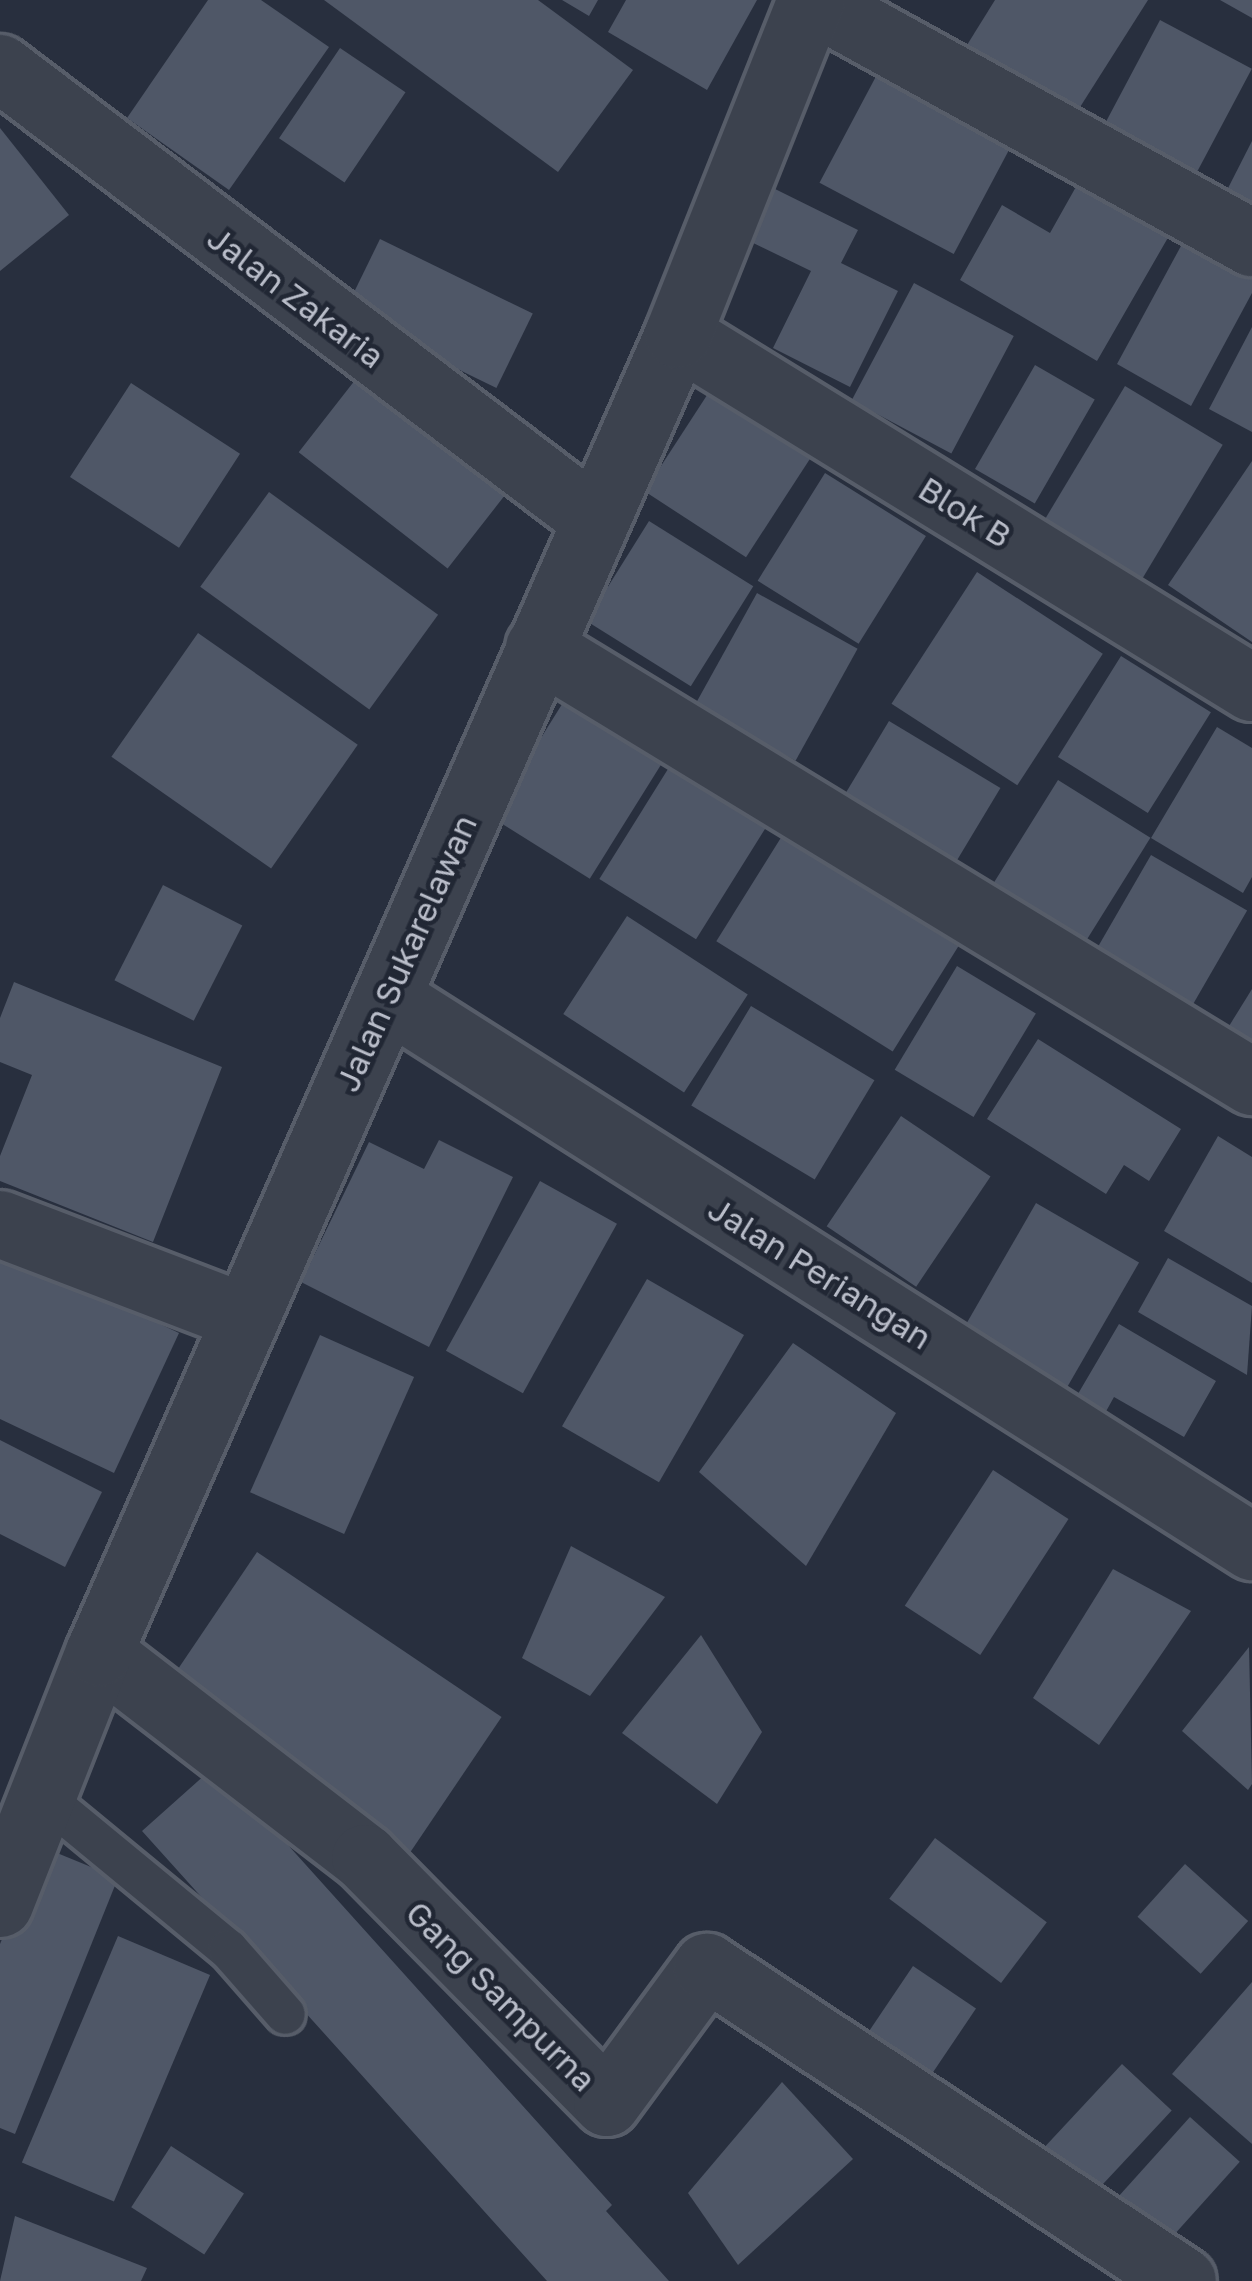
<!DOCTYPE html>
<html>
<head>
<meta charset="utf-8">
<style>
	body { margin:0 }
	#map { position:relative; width:1252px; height:2281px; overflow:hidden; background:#282f3e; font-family:"Golos Text",sans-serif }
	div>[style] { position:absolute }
	.building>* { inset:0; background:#4f5767; transform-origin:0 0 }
	.roads { filter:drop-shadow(3px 0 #575d69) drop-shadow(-3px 0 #575d69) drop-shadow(0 3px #575d69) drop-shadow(0 -3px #575d69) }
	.lane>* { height:39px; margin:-19.5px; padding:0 19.5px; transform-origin:19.5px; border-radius:19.5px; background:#3c424e }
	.street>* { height:66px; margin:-33px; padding:0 33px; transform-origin:33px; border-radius:33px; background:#3c424e }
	span { translate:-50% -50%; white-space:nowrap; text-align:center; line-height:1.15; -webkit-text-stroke:9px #212734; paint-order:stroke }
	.street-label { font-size:33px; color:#b9bdc9 }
</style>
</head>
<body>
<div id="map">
	<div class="building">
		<div style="clip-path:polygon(208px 0,261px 0,329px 47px,229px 190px,127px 118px)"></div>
		<div style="clip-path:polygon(324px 0,538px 0,633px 70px,558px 172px)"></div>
		<div style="clip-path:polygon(562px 0,598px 0,589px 16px)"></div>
		<div style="clip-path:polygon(626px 0,757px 0,707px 90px,608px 32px)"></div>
		<div style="clip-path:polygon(995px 0,1148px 0,1075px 115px,967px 45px)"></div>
		<div style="clip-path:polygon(1220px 0,1252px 0,1252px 18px)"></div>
		<div style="left:1160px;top:20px;width:104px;height:127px;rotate:28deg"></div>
		<div style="left:340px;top:48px;width:79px;height:109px;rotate:34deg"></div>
		<div style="left:881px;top:67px;width:152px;height:131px;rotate:28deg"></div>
		<div style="clip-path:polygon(0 128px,69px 215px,0 271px)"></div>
		<div style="clip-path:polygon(1252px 141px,1252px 210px,1224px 196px)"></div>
		<div style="clip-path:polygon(1086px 169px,1177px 222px,1097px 361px,960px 280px,1002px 205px,1050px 233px)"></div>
		<div style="clip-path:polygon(771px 187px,858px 230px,841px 263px,898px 291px,850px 387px,773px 348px,811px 271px,745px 239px)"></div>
		<div style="clip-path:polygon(1188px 233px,1252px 269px,1252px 293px,1191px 406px,1117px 364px)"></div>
		<div style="left:380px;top:239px;width:170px;height:83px;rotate:26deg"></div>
		<div style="left:914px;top:283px;width:113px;height:133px;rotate:28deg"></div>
		<div style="clip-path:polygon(1252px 327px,1252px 432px,1209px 409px)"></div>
		<div style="left:1035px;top:365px;width:69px;height:120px;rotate:30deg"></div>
		<div style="left:359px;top:375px;width:189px;height:98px;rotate:38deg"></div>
		<div style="left:131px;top:383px;width:130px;height:112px;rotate:33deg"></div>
		<div style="left:1125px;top:386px;width:114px;height:165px;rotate:31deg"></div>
		<div style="left:711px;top:389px;width:121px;height:122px;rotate:33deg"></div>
		<div style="clip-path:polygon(1252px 461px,1252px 642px,1168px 585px)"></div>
		<div style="left:825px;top:473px;width:119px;height:127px;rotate:32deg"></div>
		<div style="left:269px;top:492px;width:209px;height:117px;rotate:36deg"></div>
		<div style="left:649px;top:521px;width:123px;height:118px;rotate:32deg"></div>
		<div style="left:977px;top:572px;width:150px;height:157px;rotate:33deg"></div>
		<div style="left:757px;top:593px;width:115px;height:128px;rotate:29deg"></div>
		<div style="left:198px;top:633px;width:195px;height:151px;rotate:35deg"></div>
		<div style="left:1121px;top:656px;width:106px;height:119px;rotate:32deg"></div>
		<div style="left:564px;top:701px;width:116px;height:137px;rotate:32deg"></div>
		<div style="left:889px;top:721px;width:130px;height:89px;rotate:31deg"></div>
		<div style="clip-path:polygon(1217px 727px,1252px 748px,1252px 877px,1243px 893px,1151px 838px)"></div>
		<div style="left:673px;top:761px;width:114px;height:139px;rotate:32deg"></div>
		<div style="left:1058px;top:780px;width:109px;height:127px;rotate:32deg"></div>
		<div style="left:782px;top:836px;width:208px;height:124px;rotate:32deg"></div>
		<div style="left:1151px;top:855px;width:111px;height:128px;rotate:30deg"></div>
		<div style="left:163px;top:885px;width:89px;height:107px;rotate:27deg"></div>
		<div style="left:627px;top:916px;width:144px;height:117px;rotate:33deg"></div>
		<div style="left:957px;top:966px;width:92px;height:121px;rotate:31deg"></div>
		<div style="clip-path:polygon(14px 982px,222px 1067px,153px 1242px,0 1181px,0 1156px,32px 1075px,0 1062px,0 1018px)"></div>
		<div style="clip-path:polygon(1252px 989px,1252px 1059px,1221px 1039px)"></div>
		<div style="left:751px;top:1006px;width:144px;height:116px;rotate:31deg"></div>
		<div style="clip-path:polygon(1038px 1039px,1181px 1129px,1149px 1181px,1124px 1165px,1106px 1194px,987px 1119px)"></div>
		<div style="left:901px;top:1116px;width:108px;height:133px;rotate:34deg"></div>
		<div style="clip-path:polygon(1218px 1136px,1252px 1157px,1252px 1283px,1164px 1231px)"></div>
		<div style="clip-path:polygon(439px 1140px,513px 1177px,429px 1347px,301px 1282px,369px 1142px,424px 1169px)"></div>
		<div style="left:540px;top:1181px;width:88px;height:194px;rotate:29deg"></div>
		<div style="left:1036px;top:1203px;width:119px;height:152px;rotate:30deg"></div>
		<div style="clip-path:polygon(0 1248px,179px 1333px,114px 1473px,0 1419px)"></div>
		<div style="clip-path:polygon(1168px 1258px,1252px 1306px,1247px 1375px,1138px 1312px)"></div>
		<div style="left:647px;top:1279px;width:112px;height:170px;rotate:30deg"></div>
		<div style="clip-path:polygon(1119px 1324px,1216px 1381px,1184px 1437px,1114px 1397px,1094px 1433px,1065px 1416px)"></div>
		<div style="left:320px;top:1335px;width:103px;height:172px;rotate:24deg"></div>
		<div style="clip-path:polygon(793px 1343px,896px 1413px,806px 1566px,699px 1472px)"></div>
		<div style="clip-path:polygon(0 1440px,102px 1492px,65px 1567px,0 1534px)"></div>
		<div style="left:993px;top:1470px;width:90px;height:162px;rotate:33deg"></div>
		<div style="clip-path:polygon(571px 1546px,665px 1597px,590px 1696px,522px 1658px)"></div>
		<div style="left:257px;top:1552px;width:295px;height:169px;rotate:34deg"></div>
		<div style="clip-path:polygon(1113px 1569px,1191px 1611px,1099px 1745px,1033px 1698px)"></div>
		<div style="clip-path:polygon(701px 1635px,762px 1732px,717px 1804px,622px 1733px)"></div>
		<div style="clip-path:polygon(1249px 1647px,1252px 1784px,1248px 1790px,1182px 1731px)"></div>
		<div style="clip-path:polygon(216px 1765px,612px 2205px,606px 2211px,669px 2281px,547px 2281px,142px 1831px)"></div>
		<div style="left:935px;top:1838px;width:140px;height:76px;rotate:37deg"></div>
		<div style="clip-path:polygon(40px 1846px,118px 1878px,15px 2134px,0 2128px,0 1944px)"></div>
		<div style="left:1185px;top:1864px;width:85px;height:71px;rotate:42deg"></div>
		<div style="left:118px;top:1936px;width:100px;height:246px;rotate:23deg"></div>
		<div style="left:913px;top:1966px;width:76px;height:98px;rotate:34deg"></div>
		<div style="clip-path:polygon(1252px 1982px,1252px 2144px,1172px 2074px)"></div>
		<div style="left:1122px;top:2064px;width:68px;height:123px;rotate:43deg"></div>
		<div style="clip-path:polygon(782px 2082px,853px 2159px,738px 2265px,688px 2193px)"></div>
		<div style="left:1190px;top:2117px;width:67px;height:117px;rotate:42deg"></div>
		<div style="left:171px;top:2146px;width:87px;height:73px;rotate:33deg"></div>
		<div style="clip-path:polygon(15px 2216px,147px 2268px,141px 2281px,0 2281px)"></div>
	</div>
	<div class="roads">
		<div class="lane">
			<div style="left:47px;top:1800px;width:234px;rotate:39.5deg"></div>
			<div style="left:228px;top:1949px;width:86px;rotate:48.8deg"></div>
		</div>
		<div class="street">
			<div style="left:811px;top:0;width:504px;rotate:28.86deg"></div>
			<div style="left:0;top:68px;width:748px;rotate:37.18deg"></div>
			<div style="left:678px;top:335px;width:674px;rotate:31.59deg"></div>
			<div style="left:539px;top:648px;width:835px;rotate:31.33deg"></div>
			<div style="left:388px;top:998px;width:1024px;rotate:32.43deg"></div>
			<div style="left:0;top:1224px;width:263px;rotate:20.9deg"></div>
			<div style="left:99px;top:1653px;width:336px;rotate:37.6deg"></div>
			<div style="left:365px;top:1858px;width:344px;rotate:45.4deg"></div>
			<div style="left:607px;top:2103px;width:169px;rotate:-53.7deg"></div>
			<div style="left:707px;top:1967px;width:570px;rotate:33.41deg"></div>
			<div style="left:0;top:1904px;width:270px;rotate:-68.5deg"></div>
			<div style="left:99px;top:1653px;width:1440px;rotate:-66.28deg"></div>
			<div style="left:678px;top:335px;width:360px;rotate:-68.3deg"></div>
		</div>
	</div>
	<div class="street-label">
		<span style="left:296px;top:297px;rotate:37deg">Jalan Zakaria</span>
		<span style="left:965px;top:512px;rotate:32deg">Blok B</span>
		<span style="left:406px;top:953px;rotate:-66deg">Jalan Sukarelawan</span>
		<span style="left:820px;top:1273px;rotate:32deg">Jalan Periangan</span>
		<span style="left:501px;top:1996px;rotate:45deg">Gang Sampurna</span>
	</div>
</div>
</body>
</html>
